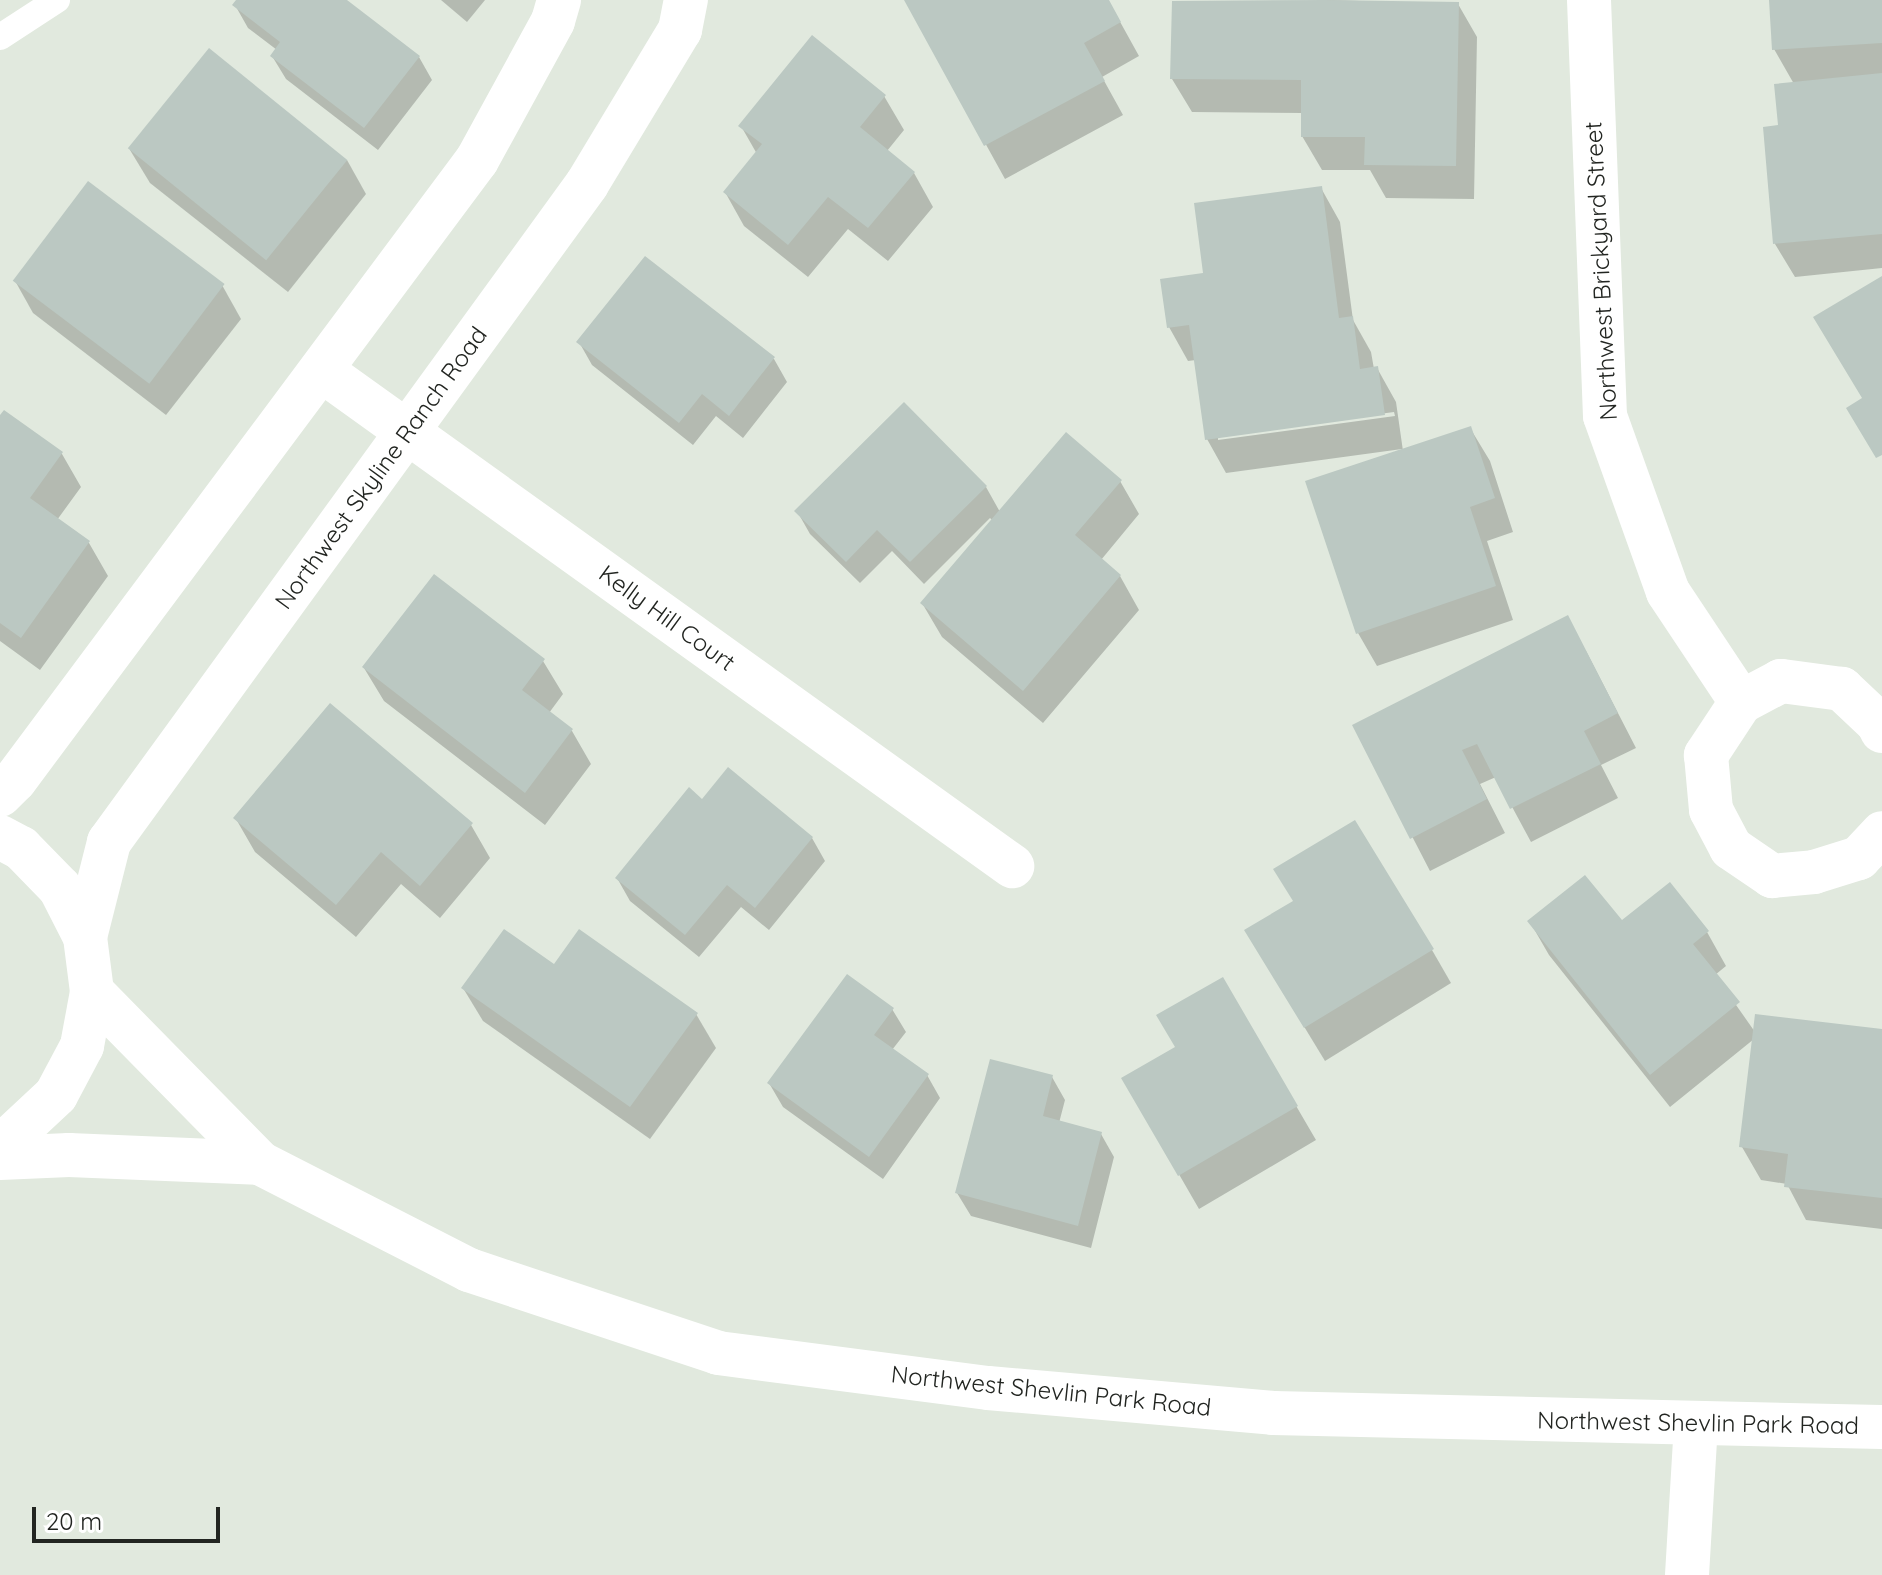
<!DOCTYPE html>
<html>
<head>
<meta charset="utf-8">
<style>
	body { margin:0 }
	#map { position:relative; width:1882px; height:1575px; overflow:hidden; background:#e1e9de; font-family:Quicksand,sans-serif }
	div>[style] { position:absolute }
	.shadow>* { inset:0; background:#0003 }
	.building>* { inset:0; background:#bbc8c2; transform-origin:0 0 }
	.service>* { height:26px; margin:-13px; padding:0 13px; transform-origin:13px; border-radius:13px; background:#fff }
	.minor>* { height:44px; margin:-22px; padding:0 22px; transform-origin:22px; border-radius:22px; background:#fff }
	.tertiary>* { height:44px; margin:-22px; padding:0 22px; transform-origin:22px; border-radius:22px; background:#fff }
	span { translate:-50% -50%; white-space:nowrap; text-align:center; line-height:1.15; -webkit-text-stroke:6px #fff; paint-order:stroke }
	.street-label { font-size:24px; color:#222521 }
	.scale { position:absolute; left:32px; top:1507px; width:188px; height:36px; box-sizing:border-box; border:4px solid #222521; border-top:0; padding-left:10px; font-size:24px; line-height:28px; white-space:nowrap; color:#222521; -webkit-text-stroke:6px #fff; paint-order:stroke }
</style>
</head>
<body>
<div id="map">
	<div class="shadow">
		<div style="clip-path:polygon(239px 0,344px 0,419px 57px,432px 80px,378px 150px,286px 79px,272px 56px,277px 50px,248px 28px,235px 5px)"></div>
		<div style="clip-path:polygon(441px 0,485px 0,467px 22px)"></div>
		<div style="clip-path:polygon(906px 0,1108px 0,1139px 56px,1102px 77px,1123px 115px,1005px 179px)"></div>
		<div style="clip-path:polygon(1327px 0,1458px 4px,1477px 37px,1474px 199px,1386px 198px,1370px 170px,1322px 170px,1302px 136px,1303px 113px,1192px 112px,1172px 79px,1327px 5px)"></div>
		<div style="clip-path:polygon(1771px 0,1882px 0,1882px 268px,1795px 277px,1775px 244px,1780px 127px,1794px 84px,1774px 49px)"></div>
		<div style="clip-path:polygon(884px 96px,904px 130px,887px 151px,914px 173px,933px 207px,888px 261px,848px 229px,808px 277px,744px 226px,725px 192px,757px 154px,741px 126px)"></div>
		<div style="clip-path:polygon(130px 150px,347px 160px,366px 194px,288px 292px,150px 183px)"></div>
		<div style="clip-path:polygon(evenodd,1321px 188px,1340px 222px,1353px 320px,1371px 352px,1374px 369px,1377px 368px,1396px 402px,1403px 451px,1470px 428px,1490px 461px,1513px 532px,1487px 541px,1513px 620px,1377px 666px,1358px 633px,1402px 449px,1226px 473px,1207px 439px,1196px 360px,1188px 361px,1169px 327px,1205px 275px,1321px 188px,1394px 412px,1395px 416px,1218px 440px,1218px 436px,1394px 412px)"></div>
		<div style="clip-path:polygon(14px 279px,222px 285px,241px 319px,166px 415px,33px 313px)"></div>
		<div style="clip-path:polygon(579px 342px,774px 359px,787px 382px,743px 438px,716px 416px,693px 445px,592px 365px)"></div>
		<div style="clip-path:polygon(0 419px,62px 454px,81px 487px,57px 520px,89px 543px,108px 576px,40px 670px,0 641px)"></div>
		<div style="clip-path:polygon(1120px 481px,1139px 514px,1101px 560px,1120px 576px,1139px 610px,1043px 723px,942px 637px,922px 603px,993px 521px,990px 518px,924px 584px,892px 551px,860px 583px,810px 534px,797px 511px,986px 487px,1000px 512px)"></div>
		<div style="clip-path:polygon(1586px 651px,1636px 748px,1601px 765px,1618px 798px,1531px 842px,1496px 777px,1480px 784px,1505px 833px,1430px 871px,1355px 726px)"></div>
		<div style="clip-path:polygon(543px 661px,563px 694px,549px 713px,572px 731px,591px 764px,545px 825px,384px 701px,364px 668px)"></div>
		<div style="clip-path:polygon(702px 801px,812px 838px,825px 861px,769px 930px,741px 907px,699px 957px,630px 901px,617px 878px)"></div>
		<div style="clip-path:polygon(236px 819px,471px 825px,490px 858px,440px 918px,401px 884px,356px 937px,255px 852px)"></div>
		<div style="clip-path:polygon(1295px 902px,1432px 950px,1451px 983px,1325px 1061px,1266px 964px)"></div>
		<div style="clip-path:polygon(1530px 922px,1621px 923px,1707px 932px,1726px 966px,1715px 975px,1755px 1032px,1882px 1031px,1882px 1229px,1806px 1220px,1787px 1184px,1761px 1180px,1742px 1147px,1754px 1039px,1670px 1107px,1549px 955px)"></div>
		<div style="clip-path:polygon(555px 967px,696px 1014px,716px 1048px,650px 1139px,483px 1021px,463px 988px)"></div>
		<div style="clip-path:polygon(1222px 979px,1316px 1140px,1199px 1209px,1124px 1079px,1177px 1048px)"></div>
		<div style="clip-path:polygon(892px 1009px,906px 1032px,892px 1050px,927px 1075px,940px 1098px,883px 1179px,783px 1107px,769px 1083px)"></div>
		<div style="clip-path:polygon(1052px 1077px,1065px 1100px,1059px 1123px,1101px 1134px,1114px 1157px,1091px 1248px,971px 1216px,957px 1193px)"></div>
	</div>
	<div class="building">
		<div style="clip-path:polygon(236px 0,347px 0,420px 56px,364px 128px,270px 56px,280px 42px,232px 5px)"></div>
		<div style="clip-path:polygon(904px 0,1109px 0,1121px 22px,1084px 43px,1105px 81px,984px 146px)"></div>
		<div style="clip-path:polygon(1325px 0,1459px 2px,1456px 166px,1364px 165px,1365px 137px,1301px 137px,1301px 80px,1170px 79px,1172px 1px)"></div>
		<div style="clip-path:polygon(1769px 0,1882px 0,1882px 43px,1772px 50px)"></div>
		<div style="clip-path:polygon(812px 35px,886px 95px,860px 127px,915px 172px,868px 228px,828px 197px,788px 245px,723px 192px,762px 144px,738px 126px)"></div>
		<div style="left:209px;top:48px;width:178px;height:129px;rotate:39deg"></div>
		<div style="clip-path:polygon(1882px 73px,1882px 234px,1773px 244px,1763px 127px,1778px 125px,1774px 84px)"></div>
		<div style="left:88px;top:181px;width:171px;height:125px;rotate:37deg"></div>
		<div style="clip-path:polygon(1322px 186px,1339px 318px,1353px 316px,1360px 369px,1378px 366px,1385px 415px,1205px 440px,1189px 325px,1167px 328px,1160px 279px,1203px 273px,1194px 203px)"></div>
		<div style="clip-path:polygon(645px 256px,775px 357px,729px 416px,702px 394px,679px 423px,576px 342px)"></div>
		<div style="clip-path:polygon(1882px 276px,1882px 455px,1876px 458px,1846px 408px,1862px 398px,1813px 317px)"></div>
		<div style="clip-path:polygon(904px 402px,987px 486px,910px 562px,877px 530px,846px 562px,794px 511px)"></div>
		<div style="clip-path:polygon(4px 410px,63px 452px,30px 498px,90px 541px,21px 638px,0 623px,0 415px)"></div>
		<div style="clip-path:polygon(1471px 426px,1495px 498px,1470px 507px,1496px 586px,1356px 634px,1305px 481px)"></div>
		<div style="clip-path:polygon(1066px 432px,1122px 480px,1075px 535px,1121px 575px,1023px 691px,920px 603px)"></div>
		<div style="clip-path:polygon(434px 574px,545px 659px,522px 690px,573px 729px,525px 793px,362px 667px)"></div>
		<div style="clip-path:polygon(1568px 615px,1618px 713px,1584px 731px,1601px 764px,1510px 809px,1477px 744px,1462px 750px,1487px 799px,1410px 839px,1352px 725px)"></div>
		<div style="clip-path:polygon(330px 703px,473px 823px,420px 886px,381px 852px,336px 905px,233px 818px)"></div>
		<div style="clip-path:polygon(728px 767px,813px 837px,755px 908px,727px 885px,685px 935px,615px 878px,689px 787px,702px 799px)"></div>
		<div style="clip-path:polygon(1355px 820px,1434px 949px,1304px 1028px,1244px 930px,1293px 901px,1273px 869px)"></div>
		<div style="clip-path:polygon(1585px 875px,1622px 920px,1670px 882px,1709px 931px,1693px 944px,1740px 1002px,1650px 1075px,1527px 921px)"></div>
		<div style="clip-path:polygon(504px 929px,554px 964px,579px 929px,698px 1013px,630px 1107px,461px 988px)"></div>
		<div style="clip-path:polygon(847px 974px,894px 1008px,874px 1035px,929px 1074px,869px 1157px,767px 1083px)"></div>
		<div style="clip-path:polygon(1223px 977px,1298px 1106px,1178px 1176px,1121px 1078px,1175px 1047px,1156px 1015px)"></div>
		<div style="clip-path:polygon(1755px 1014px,1882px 1029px,1882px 1198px,1784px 1187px,1788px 1154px,1739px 1147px)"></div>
		<div style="clip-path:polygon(990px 1059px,1053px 1075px,1043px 1116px,1102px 1132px,1078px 1226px,955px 1193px)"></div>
	</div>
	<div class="service">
		<div style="left:0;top:37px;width:68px;rotate:-33deg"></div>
	</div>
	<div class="minor">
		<div style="left:1589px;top:0;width:416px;rotate:87.8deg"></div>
		<div style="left:1605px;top:416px;width:187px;rotate:70.3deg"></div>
		<div style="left:1668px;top:592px;width:132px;rotate:56.4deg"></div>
		<div style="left:321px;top:370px;width:851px;rotate:35.67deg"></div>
		<div style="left:1882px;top:731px;width:9px;rotate:-117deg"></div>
		<div style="left:1878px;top:723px;width:50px;rotate:-136.6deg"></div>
		<div style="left:1842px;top:689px;width:62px;rotate:-172.5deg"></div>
		<div style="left:1781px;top:681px;width:45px;rotate:152.3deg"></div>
		<div style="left:1741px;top:702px;width:64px;rotate:123.4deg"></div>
		<div style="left:1706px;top:755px;width:55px;rotate:84.8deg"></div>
		<div style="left:1711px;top:810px;width:43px;rotate:62.2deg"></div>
		<div style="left:1731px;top:848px;width:50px;rotate:34.3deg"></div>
		<div style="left:1772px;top:876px;width:42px;rotate:-5.4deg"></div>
		<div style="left:1814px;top:872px;width:47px;rotate:-17.3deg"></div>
		<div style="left:1859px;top:858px;width:34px;rotate:-47deg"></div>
		<div style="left:1687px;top:1575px;width:152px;rotate:-86.6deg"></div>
	</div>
	<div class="tertiary">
		<div style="left:0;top:795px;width:21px;rotate:-45deg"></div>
		<div style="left:15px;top:780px;width:773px;rotate:-53.31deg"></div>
		<div style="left:477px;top:160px;width:158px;rotate:-61.3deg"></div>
		<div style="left:553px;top:21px;width:22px;rotate:-74deg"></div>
		<div style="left:0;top:837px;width:24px;rotate:28deg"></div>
		<div style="left:21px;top:848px;width:56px;rotate:45.7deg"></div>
		<div style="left:60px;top:888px;width:55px;rotate:63deg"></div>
		<div style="left:85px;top:937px;width:55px;rotate:82.7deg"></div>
		<div style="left:92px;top:992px;width:55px;rotate:100.5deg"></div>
		<div style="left:82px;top:1046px;width:55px;rotate:118deg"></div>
		<div style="left:56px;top:1095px;width:60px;rotate:137deg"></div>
		<div style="left:12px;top:1136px;width:13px;rotate:157deg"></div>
		<div style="left:85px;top:937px;width:98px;rotate:-75.8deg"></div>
		<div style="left:109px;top:842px;width:813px;rotate:-54deg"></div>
		<div style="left:587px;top:184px;width:180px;rotate:-58.9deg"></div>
		<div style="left:680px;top:30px;width:31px;rotate:-79deg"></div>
		<div style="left:92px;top:992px;width:240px;rotate:45.5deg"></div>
		<div style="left:260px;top:1163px;width:235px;rotate:27.1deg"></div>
		<div style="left:469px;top:1270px;width:262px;rotate:18.4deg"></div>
		<div style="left:718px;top:1353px;width:272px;rotate:7.4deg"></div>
		<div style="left:988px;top:1388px;width:286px;rotate:5deg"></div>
		<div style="left:1273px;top:1413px;width:609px;rotate:1.32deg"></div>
		<div style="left:0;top:1158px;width:69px;rotate:-2.5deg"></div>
		<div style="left:69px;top:1155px;width:191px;rotate:2.4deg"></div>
	</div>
	<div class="street-label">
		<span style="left:1601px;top:271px;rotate:-93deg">Northwest Brickyard Street</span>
		<span style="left:381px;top:468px;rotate:-54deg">Northwest Skyline Ranch Road</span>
		<span style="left:667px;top:618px;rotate:36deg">Kelly Hill Court</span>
		<span style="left:1051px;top:1391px;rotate:6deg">Northwest Shevlin Park Road</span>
		<span style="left:1698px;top:1423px;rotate:1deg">Northwest Shevlin Park Road</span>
	</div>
	<div class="scale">20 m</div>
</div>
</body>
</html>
